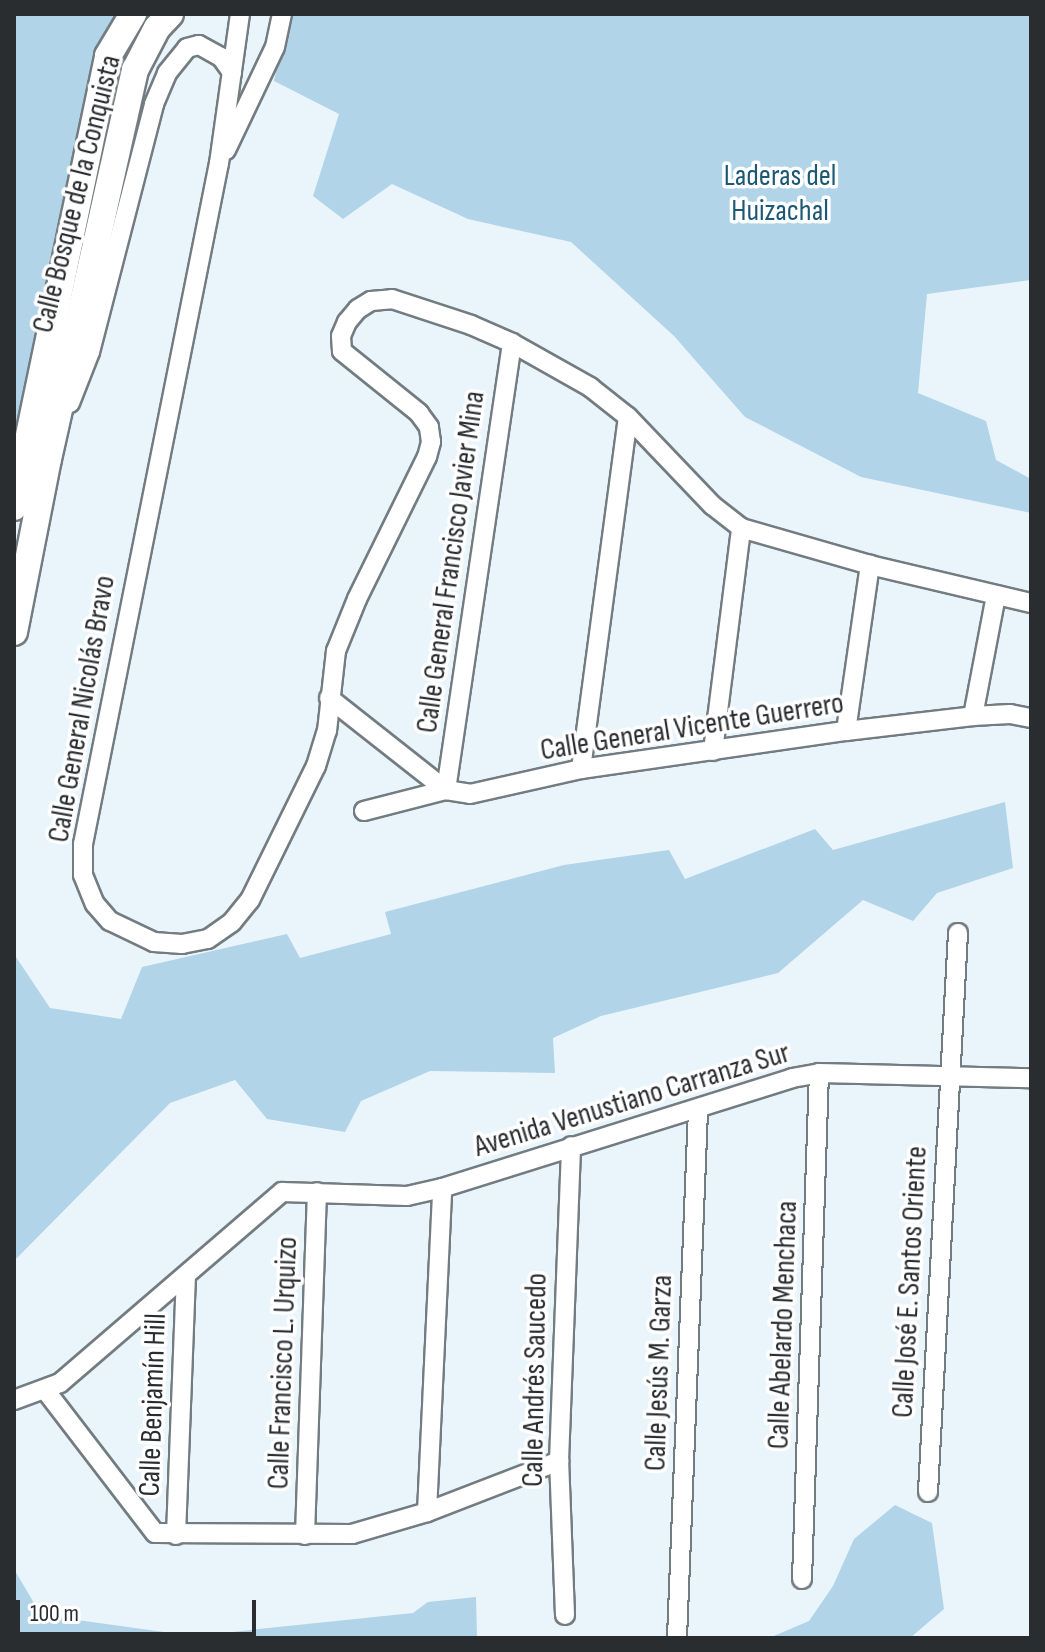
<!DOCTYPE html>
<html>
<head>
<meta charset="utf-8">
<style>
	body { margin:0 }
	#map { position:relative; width:1045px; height:1652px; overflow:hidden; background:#eaf5fb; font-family:"Sofia Sans Condensed",sans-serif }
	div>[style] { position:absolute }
	.green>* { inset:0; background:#b1d4e9 }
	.roads { filter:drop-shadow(2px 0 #737c81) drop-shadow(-2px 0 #737c81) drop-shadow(0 2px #737c81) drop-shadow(0 -2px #737c81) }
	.minor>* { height:18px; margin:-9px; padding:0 9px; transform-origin:9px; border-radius:9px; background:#fff }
	.secondary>* { height:26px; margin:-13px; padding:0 13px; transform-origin:13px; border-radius:13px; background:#fff }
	span { translate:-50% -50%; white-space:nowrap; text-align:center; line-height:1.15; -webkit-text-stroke:7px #fff; paint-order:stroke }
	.park-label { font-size:30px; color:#1c5875 }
	.street-label { font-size:30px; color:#2a2d30 }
	.frame { position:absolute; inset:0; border:16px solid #2a2d30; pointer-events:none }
	.scale { position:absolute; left:16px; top:1600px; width:240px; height:36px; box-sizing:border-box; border:4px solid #2a2d30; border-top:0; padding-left:10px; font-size:24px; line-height:28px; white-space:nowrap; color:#2a2d30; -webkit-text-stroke:6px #fff; paint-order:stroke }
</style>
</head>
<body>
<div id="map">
	<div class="green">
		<div style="clip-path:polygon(14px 14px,133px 14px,108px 57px,14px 512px)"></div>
		<div style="clip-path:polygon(288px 14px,1031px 14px,1031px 280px,927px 294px,918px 393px,986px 421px,996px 460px,1031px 479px,1031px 513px,861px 477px,745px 417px,674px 336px,571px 242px,468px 219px,392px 184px,343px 219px,313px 196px,339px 114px,274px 81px)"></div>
		<div style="clip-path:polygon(1005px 802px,1013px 868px,937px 893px,913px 921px,863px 900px,778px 973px,601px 1016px,553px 1038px,555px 1073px,430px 1071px,361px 1101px,345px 1132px,267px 1119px,235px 1080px,170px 1103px,14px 1261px,14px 954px,50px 1008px,121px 1019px,142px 967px,287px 934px,300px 958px,391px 934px,385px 912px,564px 865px,669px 850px,685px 879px,815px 829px,833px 850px)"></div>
		<div style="clip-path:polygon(895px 1505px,932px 1523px,944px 1609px,910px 1638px,769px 1638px,809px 1621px,833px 1586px,854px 1539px)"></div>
		<div style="clip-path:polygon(14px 1569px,41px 1615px,193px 1636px,413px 1613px,428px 1602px,476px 1597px,477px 1638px,14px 1638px)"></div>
	</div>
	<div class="roads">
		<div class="minor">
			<div style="left:240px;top:14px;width:150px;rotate:98deg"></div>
			<div style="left:219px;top:163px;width:694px;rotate:101.29deg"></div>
			<div style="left:83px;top:844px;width:31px;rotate:90deg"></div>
			<div style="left:83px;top:875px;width:31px;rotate:68deg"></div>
			<div style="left:95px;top:904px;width:23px;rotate:49deg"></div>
			<div style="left:110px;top:921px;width:49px;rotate:25.5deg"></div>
			<div style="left:154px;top:942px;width:28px;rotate:4deg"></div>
			<div style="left:182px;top:944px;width:26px;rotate:-11deg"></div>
			<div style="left:208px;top:939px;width:29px;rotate:-35deg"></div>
			<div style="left:232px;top:922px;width:28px;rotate:-51deg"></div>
			<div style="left:250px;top:900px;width:149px;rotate:-63.8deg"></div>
			<div style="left:316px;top:766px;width:37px;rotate:-73deg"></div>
			<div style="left:327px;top:731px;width:81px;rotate:-83.6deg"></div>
			<div style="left:336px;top:651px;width:56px;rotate:-68deg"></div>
			<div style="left:357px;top:599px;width:158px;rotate:-63.8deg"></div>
			<div style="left:427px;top:457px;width:16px;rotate:-75deg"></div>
			<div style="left:431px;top:442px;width:15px;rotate:-98deg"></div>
			<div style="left:429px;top:427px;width:17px;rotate:-126deg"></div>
			<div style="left:419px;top:413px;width:99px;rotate:-141.2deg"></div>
			<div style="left:342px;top:351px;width:15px;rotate:-94deg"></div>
			<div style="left:341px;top:336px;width:15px;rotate:-67deg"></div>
			<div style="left:347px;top:322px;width:17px;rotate:-50deg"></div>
			<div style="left:358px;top:309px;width:15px;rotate:-32deg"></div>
			<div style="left:371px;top:301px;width:21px;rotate:-5deg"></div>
			<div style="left:392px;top:299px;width:83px;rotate:18.2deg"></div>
			<div style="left:471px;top:325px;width:45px;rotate:23.7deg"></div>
			<div style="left:512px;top:343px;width:90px;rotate:29.4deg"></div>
			<div style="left:590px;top:387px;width:48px;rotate:38.3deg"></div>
			<div style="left:628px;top:417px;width:122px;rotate:46.3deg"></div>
			<div style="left:712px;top:505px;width:37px;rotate:38deg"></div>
			<div style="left:741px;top:528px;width:134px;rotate:16deg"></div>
			<div style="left:870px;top:565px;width:165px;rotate:13.3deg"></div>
			<div style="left:226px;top:150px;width:114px;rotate:-64.6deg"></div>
			<div style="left:275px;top:47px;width:34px;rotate:-78deg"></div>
			<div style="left:70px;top:403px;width:55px;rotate:-68.6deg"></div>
			<div style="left:90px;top:352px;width:256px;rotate:-75.5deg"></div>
			<div style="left:154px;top:104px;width:34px;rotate:-67deg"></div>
			<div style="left:167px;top:73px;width:32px;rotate:-51deg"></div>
			<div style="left:187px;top:48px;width:12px;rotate:-14deg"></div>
			<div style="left:199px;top:45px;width:25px;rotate:29deg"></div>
			<div style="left:221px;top:57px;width:19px;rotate:54deg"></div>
			<div style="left:329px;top:698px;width:149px;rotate:38.2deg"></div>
			<div style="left:446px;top:790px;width:452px;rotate:-81.6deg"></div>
			<div style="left:973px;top:716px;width:123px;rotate:-79.2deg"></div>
			<div style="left:846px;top:731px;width:168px;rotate:-81.8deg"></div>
			<div style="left:713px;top:751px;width:225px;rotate:-82.8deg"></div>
			<div style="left:581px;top:769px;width:355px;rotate:-82.4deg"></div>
			<div style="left:364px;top:811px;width:85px;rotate:-14.4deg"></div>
			<div style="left:446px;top:790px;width:24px;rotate:9deg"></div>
			<div style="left:470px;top:794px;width:114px;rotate:-12.7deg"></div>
			<div style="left:581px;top:769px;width:268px;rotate:-8.2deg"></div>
			<div style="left:846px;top:731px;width:128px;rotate:-6.7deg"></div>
			<div style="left:973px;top:716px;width:37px;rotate:-3deg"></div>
			<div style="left:1010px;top:714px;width:21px;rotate:11deg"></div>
			<div style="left:46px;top:1391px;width:179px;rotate:52.5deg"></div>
			<div style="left:155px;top:1533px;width:197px;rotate:0.3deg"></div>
			<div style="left:352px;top:1534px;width:78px;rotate:-16.3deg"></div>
			<div style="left:427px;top:1512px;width:142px;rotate:-21.1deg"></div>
			<div style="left:14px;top:1400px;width:49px;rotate:-20.3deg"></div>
			<div style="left:60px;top:1383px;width:293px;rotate:-40.7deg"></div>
			<div style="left:282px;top:1192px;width:125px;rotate:1.8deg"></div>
			<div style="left:407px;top:1196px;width:36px;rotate:-13deg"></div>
			<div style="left:442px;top:1188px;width:367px;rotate:-17.4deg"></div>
			<div style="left:792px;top:1078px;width:27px;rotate:-10deg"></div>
			<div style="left:819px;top:1073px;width:212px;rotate:1.4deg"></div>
			<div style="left:928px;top:1492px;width:560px;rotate:-86.93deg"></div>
			<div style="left:427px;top:1512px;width:324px;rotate:-87.3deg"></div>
			<div style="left:176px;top:1535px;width:259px;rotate:-87.8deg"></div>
			<div style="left:305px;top:1535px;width:343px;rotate:-88deg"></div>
			<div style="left:802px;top:1579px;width:506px;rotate:-88.08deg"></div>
			<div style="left:565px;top:1615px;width:154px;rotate:-92.2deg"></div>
			<div style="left:559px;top:1461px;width:315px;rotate:-87.8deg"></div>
			<div style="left:677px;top:1638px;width:527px;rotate:-87.72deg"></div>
		</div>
		<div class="secondary">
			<div style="left:14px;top:507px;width:461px;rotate:-78.2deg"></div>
			<div style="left:108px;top:56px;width:49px;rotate:-59.2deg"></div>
			<div style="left:14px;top:632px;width:176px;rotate:-78.9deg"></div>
			<div style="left:48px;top:459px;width:399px;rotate:-77.4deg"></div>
			<div style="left:135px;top:70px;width:47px;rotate:-62.4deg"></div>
			<div style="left:157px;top:28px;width:19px;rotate:-47deg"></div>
		</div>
	</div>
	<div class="park-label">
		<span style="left:780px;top:193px">Laderas del<br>Huizachal</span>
	</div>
	<div class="street-label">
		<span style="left:77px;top:194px;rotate:-76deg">Calle Bosque de la Conquista</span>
		<span style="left:451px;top:562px;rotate:-82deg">Calle General Francisco Javier Mina</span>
		<span style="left:82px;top:709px;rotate:-80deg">Calle General Nicolás Bravo</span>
		<span style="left:692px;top:727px;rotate:-9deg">Calle General Vicente Guerrero</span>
		<span style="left:632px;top:1100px;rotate:-17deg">Avenida Venustiano Carranza Sur</span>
		<span style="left:910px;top:1282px;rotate:-87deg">Calle José E. Santos Oriente</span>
		<span style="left:783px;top:1325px;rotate:-88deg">Calle Abelardo Menchaca</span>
		<span style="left:283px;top:1363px;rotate:-88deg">Calle Francisco L. Urquizo</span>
		<span style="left:659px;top:1373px;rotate:-88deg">Calle Jesús M. Garza</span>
		<span style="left:535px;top:1380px;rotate:-89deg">Calle Andrés Saucedo</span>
		<span style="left:153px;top:1405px;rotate:-88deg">Calle Benjamín Hill</span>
	</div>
	<div class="frame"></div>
	<div class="scale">100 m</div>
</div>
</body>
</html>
